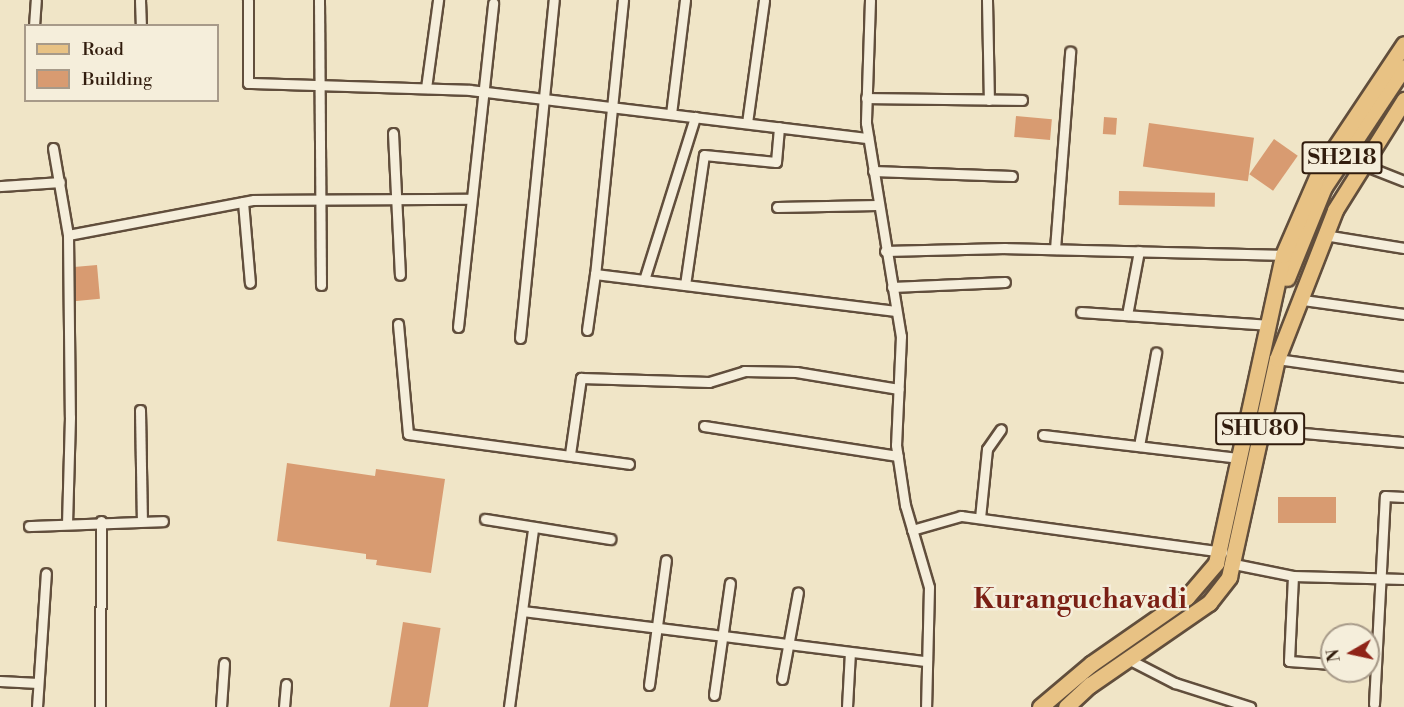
<!DOCTYPE html>
<html>
<head>
<meta charset="utf-8">
<style>
	body { margin:0 }
	#map { position:relative; width:1404px; height:707px; overflow:hidden; background:#f0e5c7; font-family:"Libre Bodoni",serif }
	div>[style] { position:absolute }
	.building>* { inset:0; background:#d89b71; transform-origin:0 0 }
	.roads { filter:drop-shadow(2px 0 #614e3c) drop-shadow(-2px 0 #614e3c) drop-shadow(0 2px #614e3c) drop-shadow(0 -2px #614e3c) }
	.minor>* { height:9px; margin:-4.5px; padding:0 4.5px; transform-origin:4.5px; border-radius:4.5px; background:#f5eedb }
	.primary>* { height:15px; margin:-7.5px; padding:0 7.5px; transform-origin:7.5px; border-radius:7.5px; background:#e8c284 }
	span { translate:-50% -50%; white-space:nowrap; text-align:center; line-height:1.15; -webkit-text-stroke:5px #f5eedb; paint-order:stroke }
	.shield-label span { padding:2px 4px; background:#f5eedb; border:2px solid; border-radius:4px; -webkit-text-stroke-width:0 }
	.shield-label { font-size:22px; color:#311c0d; font-weight:700 }
	.quarter-label { font-size:27px; color:#7a1f14; font-weight:700 }
	.legend { position:absolute; left:24px; top:24px; width:195px; height:78px; box-sizing:border-box; background:#f5eedb; border:2px solid #a79a89; margin:0; padding:8px 10px; list-style:none; font-size:18px; color:#311c0d }
	.legend li { display:flex; align-items:center; gap:12px; height:30px }
	.legend b { width:30px; border:2px solid #a79a89 }
	.north { position:absolute; left:1320px; top:623px; width:60px; height:60px; box-sizing:border-box; background:#f5eedb; border:2px solid #a79a89; border-radius:50%; rotate:261deg; font-size:16px; font-weight:700; line-height:24px; text-align:center; color:#311c0d }
	.north::after { content:''; display:block; margin:auto; width:21px; height:27px; background:#8f2418; clip-path:polygon(50% 0,100% 100%,50% 72%,0 100%) }
</style>
</head>
<body>
<div id="map">
	<div class="building">
		<div style="left:1016px;top:116px;width:36px;height:21px;rotate:5deg"></div>
		<div style="left:1104px;top:117px;width:13px;height:17px;rotate:4deg"></div>
		<div style="left:1149px;top:123px;width:106px;height:44px;rotate:8deg"></div>
		<div style="left:1274px;top:139px;width:29px;height:43px;rotate:35deg"></div>
		<div style="left:1119px;top:191px;width:96px;height:14px;rotate:1deg"></div>
		<div style="left:97px;top:265px;width:34px;height:26px;rotate:85deg"></div>
		<div style="clip-path:polygon(287px 463px,375px 476px,376px 469px,445px 479px,431px 573px,376px 565px,377px 560px,366px 559px,366px 554px,277px 541px)"></div>
		<div style="left:1278px;top:497px;width:58px;height:26px"></div>
		<div style="left:403px;top:622px;width:38px;height:86px;rotate:9deg"></div>
	</div>
	<div class="roads">
		<div class="minor">
			<div style="left:140px;top:0;width:26px;rotate:88deg"></div>
			<div style="left:248px;top:0;width:83px;rotate:90deg"></div>
			<div style="left:248px;top:83px;width:222px;rotate:1.8deg"></div>
			<div style="left:470px;top:90px;width:401px;rotate:6.9deg"></div>
			<div style="left:319px;top:0;width:285px;rotate:89.6deg"></div>
			<div style="left:623px;top:0;width:275px;rotate:95.8deg"></div>
			<div style="left:595px;top:274px;width:303px;rotate:7deg"></div>
			<div style="left:870px;top:0;width:123px;rotate:91.9deg"></div>
			<div style="left:866px;top:123px;width:216px;rotate:80.7deg"></div>
			<div style="left:901px;top:336px;width:109px;rotate:92.6deg"></div>
			<div style="left:896px;top:445px;width:61px;rotate:81.5deg"></div>
			<div style="left:905px;top:505px;width:85px;rotate:73.7deg"></div>
			<div style="left:929px;top:587px;width:120px;rotate:91.4deg"></div>
			<div style="left:987px;top:0;width:100px;rotate:88.9deg"></div>
			<div style="left:34px;top:26px;width:26px;rotate:-86deg"></div>
			<div style="left:426px;top:88px;width:89px;rotate:-82.2deg"></div>
			<div style="left:866px;top:98px;width:156px;rotate:0.7deg"></div>
			<div style="left:671px;top:114px;width:115px;rotate:-83deg"></div>
			<div style="left:747px;top:123px;width:124px;rotate:-82.1deg"></div>
			<div style="left:393px;top:133px;width:142px;rotate:87.2deg"></div>
			<div style="left:53px;top:148px;width:88px;rotate:80.2deg"></div>
			<div style="left:68px;top:235px;width:182px;rotate:89.4deg"></div>
			<div style="left:70px;top:417px;width:106px;rotate:91.6deg"></div>
			<div style="left:1361px;top:164px;width:46px;rotate:21.6deg"></div>
			<div style="left:873px;top:171px;width:139px;rotate:2.1deg"></div>
			<div style="left:0;top:186px;width:60px;rotate:-3.8deg"></div>
			<div style="left:243px;top:202px;width:81px;rotate:85.1deg"></div>
			<div style="left:777px;top:207px;width:100px;rotate:-1.1deg"></div>
			<div style="left:68px;top:235px;width:189px;rotate:-10.7deg"></div>
			<div style="left:254px;top:200px;width:217px;rotate:-0.3deg"></div>
			<div style="left:1324px;top:235px;width:81px;rotate:9.2deg"></div>
			<div style="left:1055px;top:249px;width:198px;rotate:-85.6deg"></div>
			<div style="left:885px;top:251px;width:120px;rotate:-1.4deg"></div>
			<div style="left:1005px;top:248px;width:278px;rotate:1.4deg"></div>
			<div style="left:644px;top:280px;width:171px;rotate:-72.6deg"></div>
			<div style="left:685px;top:285px;width:131px;rotate:-81.7deg"></div>
			<div style="left:704px;top:155px;width:72px;rotate:5.6deg"></div>
			<div style="left:776px;top:162px;width:35px;rotate:-85deg"></div>
			<div style="left:892px;top:287px;width:113px;rotate:-2.5deg"></div>
			<div style="left:1303px;top:300px;width:102px;rotate:7.9deg"></div>
			<div style="left:1081px;top:312px;width:189px;rotate:3.9deg"></div>
			<div style="left:1127px;top:315px;width:65px;rotate:-79.4deg"></div>
			<div style="left:398px;top:324px;width:110px;rotate:84.8deg"></div>
			<div style="left:408px;top:434px;width:223px;rotate:7.7deg"></div>
			<div style="left:458px;top:327px;width:326px;rotate:-83.8deg"></div>
			<div style="left:587px;top:330px;width:57px;rotate:-81.9deg"></div>
			<div style="left:520px;top:338px;width:340px;rotate:-84.3deg"></div>
			<div style="left:1277px;top:359px;width:128px;rotate:8.1deg"></div>
			<div style="left:140px;top:410px;width:111px;rotate:89deg"></div>
			<div style="left:704px;top:426px;width:196px;rotate:8.8deg"></div>
			<div style="left:1260px;top:429px;width:145px;rotate:5.2deg"></div>
			<div style="left:1043px;top:435px;width:196px;rotate:6.7deg"></div>
			<div style="left:1139px;top:446px;width:95px;rotate:-79.6deg"></div>
			<div style="left:570px;top:454px;width:77px;rotate:-81.8deg"></div>
			<div style="left:581px;top:378px;width:128px;rotate:1.8deg"></div>
			<div style="left:709px;top:382px;width:37px;rotate:-17deg"></div>
			<div style="left:744px;top:371px;width:52px;rotate:1.1deg"></div>
			<div style="left:796px;top:372px;width:104px;rotate:9.4deg"></div>
			<div style="left:980px;top:518px;width:69px;rotate:-84.2deg"></div>
			<div style="left:987px;top:449px;width:24px;rotate:-55deg"></div>
			<div style="left:485px;top:519px;width:127px;rotate:9.1deg"></div>
			<div style="left:29px;top:526px;width:134px;rotate:-2.1deg"></div>
			<div style="left:912px;top:530px;width:51px;rotate:-15.9deg"></div>
			<div style="left:961px;top:516px;width:264px;rotate:7.8deg"></div>
			<div style="left:1234px;top:564px;width:60px;rotate:11.5deg"></div>
			<div style="left:1293px;top:576px;width:111px;rotate:1.5deg"></div>
			<div style="left:1293px;top:576px;width:85px;rotate:92.7deg"></div>
			<div style="left:1289px;top:661px;width:43px;rotate:4deg"></div>
			<div style="left:523px;top:611px;width:407px;rotate:7.1deg"></div>
			<div style="left:1128px;top:659px;width:53px;rotate:27.1deg"></div>
			<div style="left:1175px;top:683px;width:79px;rotate:17.7deg"></div>
			<div style="left:782px;top:679px;width:88px;rotate:-79.6deg"></div>
			<div style="left:0;top:681px;width:38px;rotate:3deg"></div>
			<div style="left:649px;top:685px;width:126px;rotate:-82.3deg"></div>
			<div style="left:714px;top:695px;width:113px;rotate:-81.9deg"></div>
			<div style="left:1374px;top:704px;width:208px;rotate:-87deg"></div>
			<div style="left:1385px;top:496px;width:19px;rotate:3deg"></div>
			<div style="left:37px;top:707px;width:134px;rotate:-86.2deg"></div>
			<div style="left:100px;top:707px;width:186px;rotate:-89.7deg"></div>
			<div style="left:221px;top:707px;width:44px;rotate:-86.1deg"></div>
			<div style="left:284px;top:707px;width:23px;rotate:-85deg"></div>
			<div style="left:509px;top:707px;width:180px;rotate:-82.3deg"></div>
			<div style="left:847px;top:707px;width:55px;rotate:-86.9deg"></div>
		</div>
		<div class="primary">
			<div style="left:1287px;top:278px;width:98px;rotate:-67.9deg"></div>
			<div style="left:1324px;top:187px;width:144px;rotate:-56.3deg"></div>
			<div style="left:1040px;top:707px;width:67px;rotate:-40.1deg"></div>
			<div style="left:1091px;top:664px;width:117px;rotate:-34.9deg"></div>
			<div style="left:1187px;top:597px;width:45px;rotate:-49.5deg"></div>
			<div style="left:1216px;top:563px;width:315px;rotate:-77.7deg"></div>
			<div style="left:1283px;top:255px;width:93px;rotate:-66.5deg"></div>
			<div style="left:1320px;top:170px;width:151px;rotate:-56.3deg"></div>
			<div style="left:1066px;top:707px;width:33px;rotate:-43deg"></div>
			<div style="left:1090px;top:685px;width:145px;rotate:-34.6deg"></div>
			<div style="left:1209px;top:603px;width:33px;rotate:-52deg"></div>
			<div style="left:1229px;top:577px;width:223px;rotate:-77.6deg"></div>
			<div style="left:1277px;top:359px;width:160px;rotate:-68.7deg"></div>
			<div style="left:1335px;top:210px;width:130px;rotate:-57.9deg"></div>
		</div>
	</div>
	<div class="shield-label">
		<span style="left:1342px;top:158px">SH218</span>
		<span style="left:1260px;top:429px">SHU80</span>
	</div>
	<div class="quarter-label">
		<span style="left:1080px;top:601px">Kuranguchavadi</span>
	</div>
	<ul class="legend">
	<li><b style="height:8px;background:#e8c284"></b>Road</li>
	<li><b style="height:16px;background:#d89b71"></b>Building</li>
	</ul>
	<div class="north">N</div>
</div>
</body>
</html>
